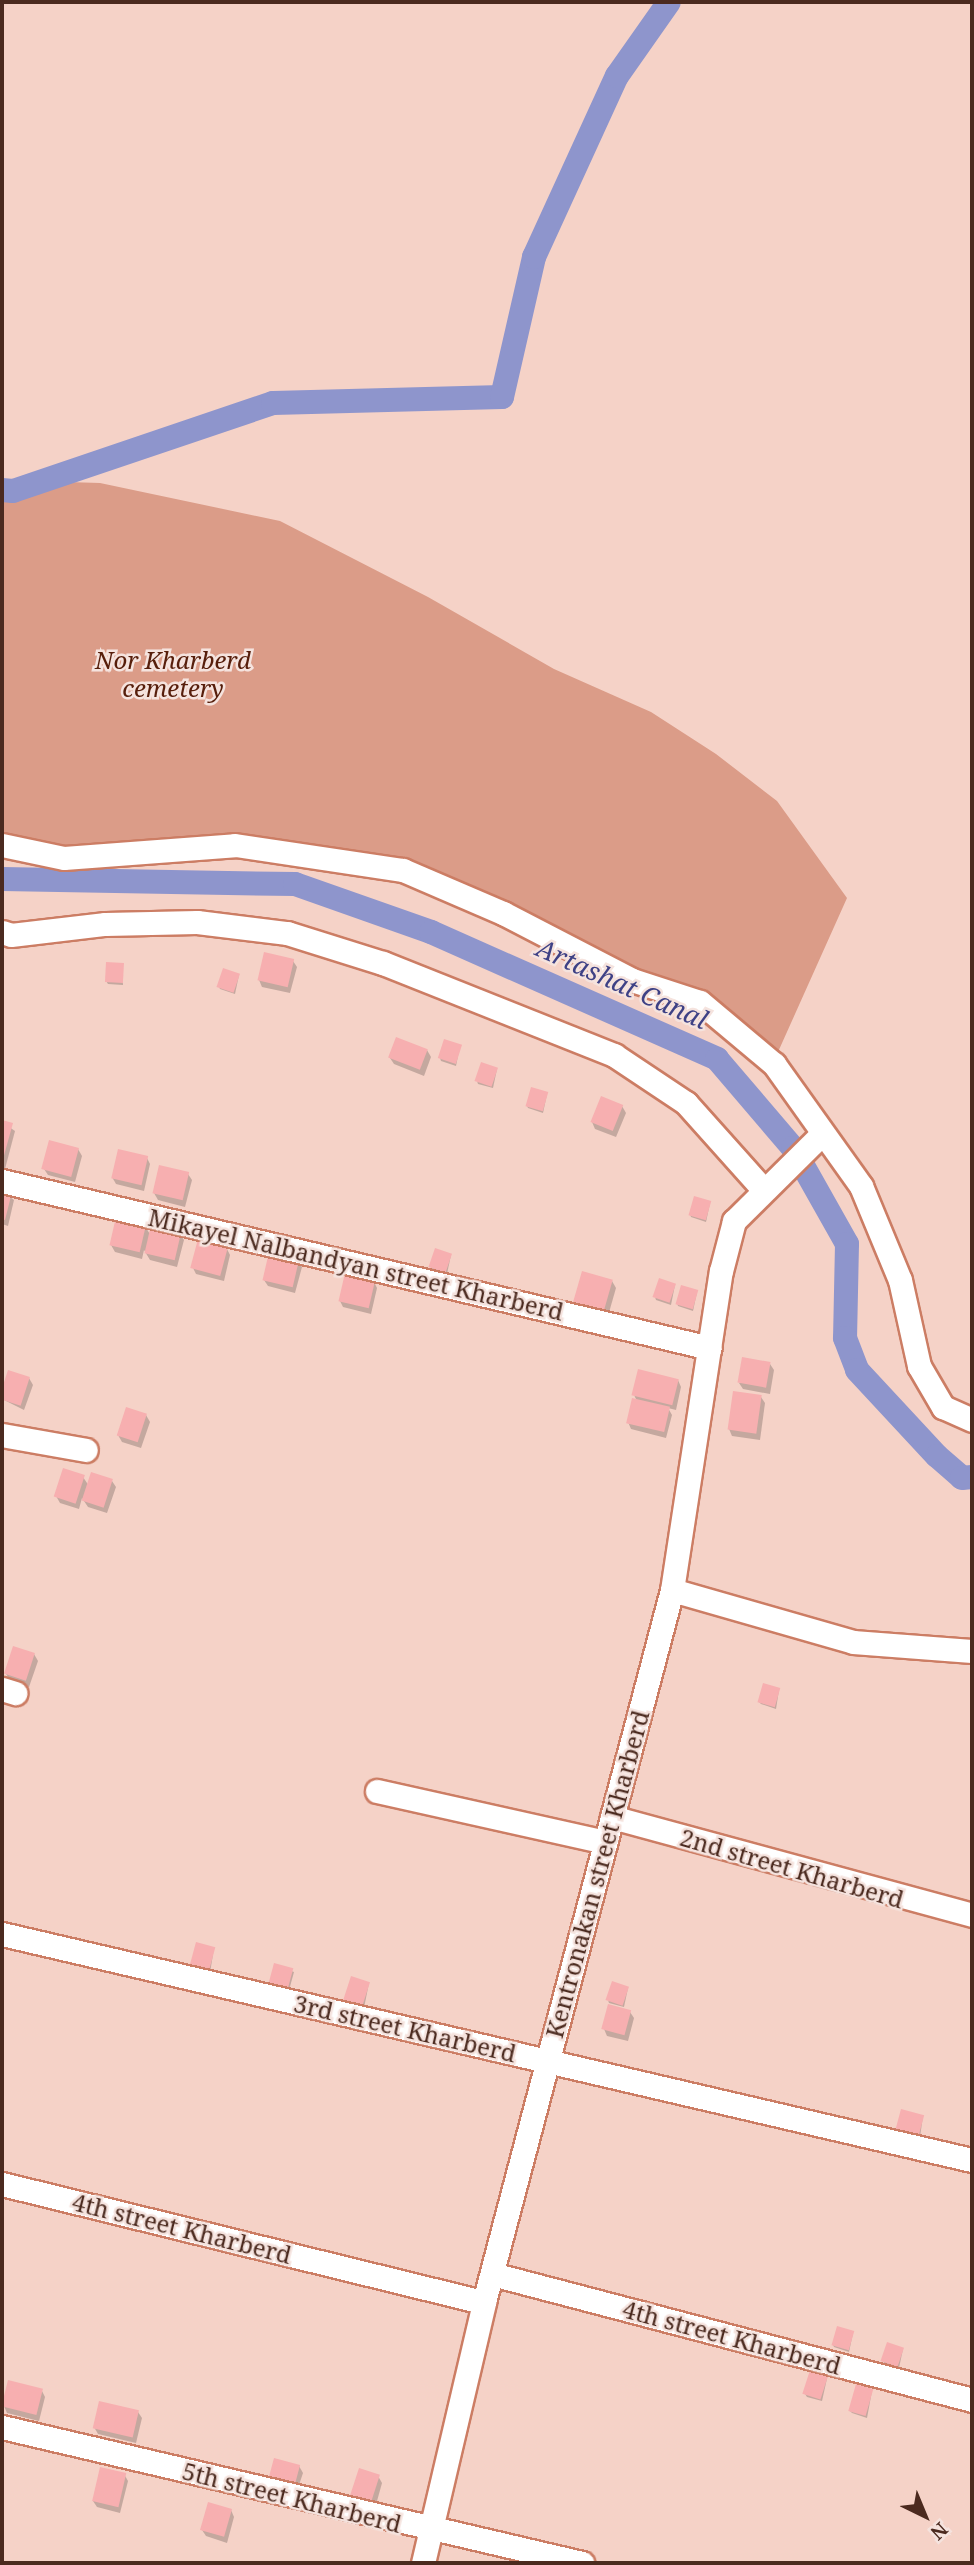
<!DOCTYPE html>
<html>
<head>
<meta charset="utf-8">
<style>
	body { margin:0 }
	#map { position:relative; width:974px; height:2565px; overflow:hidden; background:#f5d2c7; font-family:"Noto Serif",serif }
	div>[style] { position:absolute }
	.green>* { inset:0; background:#db9c88 }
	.shadow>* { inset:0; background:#0003 }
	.canal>* { height:24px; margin:-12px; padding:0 12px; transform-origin:12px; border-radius:12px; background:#8e95cc }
	.building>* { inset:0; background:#f7afb0; transform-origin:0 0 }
	.roads { filter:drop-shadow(2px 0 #cc7d64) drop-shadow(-2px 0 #cc7d64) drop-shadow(0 2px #cc7d64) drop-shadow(0 -2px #cc7d64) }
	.minor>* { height:23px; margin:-11.5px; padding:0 11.5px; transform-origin:11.5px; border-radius:11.5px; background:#fff }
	span { translate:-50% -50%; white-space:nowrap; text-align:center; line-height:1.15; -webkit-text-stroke:5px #f5e3de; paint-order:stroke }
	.park-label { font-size:24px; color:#571e0b; font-style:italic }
	.street-label { font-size:24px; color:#4b2a1f }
	.water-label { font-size:26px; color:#3e4185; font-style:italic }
	.frame { position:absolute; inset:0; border:4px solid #4b2a1f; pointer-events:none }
	.north { position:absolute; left:890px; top:2481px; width:70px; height:70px; -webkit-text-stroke:5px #f5e3de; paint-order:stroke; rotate:137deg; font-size:19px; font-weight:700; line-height:28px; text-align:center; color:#4b2a1f }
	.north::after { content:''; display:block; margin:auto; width:24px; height:32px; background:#4b2a1f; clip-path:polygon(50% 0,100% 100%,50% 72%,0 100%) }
</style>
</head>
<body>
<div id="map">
	<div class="green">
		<div style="clip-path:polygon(2px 480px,100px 483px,280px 521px,428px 597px,554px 669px,651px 712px,716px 754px,777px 801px,847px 898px,778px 1052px,446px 884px,246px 838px,66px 863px,2px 843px)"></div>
	</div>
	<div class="shadow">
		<div style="clip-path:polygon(293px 961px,297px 967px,290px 993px,262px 987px,259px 980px)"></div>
		<div style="clip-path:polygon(122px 965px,123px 985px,108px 984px,106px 981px)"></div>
		<div style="clip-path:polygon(239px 975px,235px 994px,220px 989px,219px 987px)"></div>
		<div style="clip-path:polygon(460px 1046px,456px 1066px,441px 1061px,440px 1058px)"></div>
		<div style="clip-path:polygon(427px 1050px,431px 1057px,424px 1076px,394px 1064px,390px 1058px)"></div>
		<div style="clip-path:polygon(497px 1069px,493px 1088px,478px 1084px,477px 1081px)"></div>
		<div style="clip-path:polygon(547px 1094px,543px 1113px,528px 1108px,527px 1106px)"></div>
		<div style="clip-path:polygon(622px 1106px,626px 1113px,616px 1137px,595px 1129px,592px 1122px)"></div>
		<div style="clip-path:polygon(2px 1122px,15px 1131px,5px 1169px,2px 1168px)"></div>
		<div style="clip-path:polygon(78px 1149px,82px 1156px,75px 1182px,48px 1175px,44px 1169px)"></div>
		<div style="clip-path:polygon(147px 1158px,150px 1164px,144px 1191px,116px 1184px,112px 1177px)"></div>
		<div style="clip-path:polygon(188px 1174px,192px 1180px,185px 1207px,158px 1200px,154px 1193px)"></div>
		<div style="clip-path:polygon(2px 1191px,14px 1200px,8px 1226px,2px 1224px)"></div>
		<div style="clip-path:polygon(710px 1203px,706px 1222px,691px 1217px,690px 1214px)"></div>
		<div style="clip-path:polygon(145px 1226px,151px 1236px,180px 1234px,184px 1240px,177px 1267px,150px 1260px,144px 1250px,142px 1259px,115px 1252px,111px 1245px)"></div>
		<div style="clip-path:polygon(227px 1249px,230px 1255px,224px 1281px,196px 1274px,193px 1268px)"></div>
		<div style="clip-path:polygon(451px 1255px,447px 1274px,432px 1270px,431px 1267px)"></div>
		<div style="clip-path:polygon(298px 1261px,302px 1267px,295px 1293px,268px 1286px,264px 1280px)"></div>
		<div style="clip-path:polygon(612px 1281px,616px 1288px,608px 1316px,579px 1308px,576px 1301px)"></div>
		<div style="clip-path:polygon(374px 1282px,377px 1288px,371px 1314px,343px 1307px,340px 1301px)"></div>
		<div style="clip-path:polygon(675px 1285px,671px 1305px,656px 1300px,655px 1297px)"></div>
		<div style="clip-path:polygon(697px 1292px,693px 1311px,678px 1306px,677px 1303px)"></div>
		<div style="clip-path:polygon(770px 1364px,774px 1370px,770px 1394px,743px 1389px,739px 1383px)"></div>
		<div style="clip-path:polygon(9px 1372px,29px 1378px,33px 1385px,24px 1410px,2px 1399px)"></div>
		<div style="clip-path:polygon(678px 1380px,681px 1387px,676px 1410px,668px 1408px,672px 1415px,666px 1438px,631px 1429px,628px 1422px,637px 1401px,634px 1395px)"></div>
		<div style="clip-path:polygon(761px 1397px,765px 1403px,760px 1440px,732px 1436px,729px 1429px)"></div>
		<div style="clip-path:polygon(146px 1415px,150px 1422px,141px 1448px,122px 1442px,118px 1435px)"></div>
		<div style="clip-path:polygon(83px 1477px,89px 1486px,112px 1481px,116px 1487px,107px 1513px,88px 1507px,82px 1498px,79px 1509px,60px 1503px,56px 1496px)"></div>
		<div style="clip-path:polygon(34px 1654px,38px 1661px,29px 1687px,10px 1680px,6px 1674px)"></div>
		<div style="clip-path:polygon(779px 1690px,776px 1709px,761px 1704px,759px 1702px)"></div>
		<div style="clip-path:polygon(214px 1948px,210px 1973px,193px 1969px)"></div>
		<div style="clip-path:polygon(275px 1965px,294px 1972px,288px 1994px)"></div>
		<div style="clip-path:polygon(369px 1983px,364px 2008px,348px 2004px,346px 2001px)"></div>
		<div style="clip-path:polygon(628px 1988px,624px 2007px,609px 2003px,608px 2000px)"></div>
		<div style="clip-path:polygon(630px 2012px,634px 2018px,628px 2041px,607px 2036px,604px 2029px)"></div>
		<div style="clip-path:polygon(923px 2116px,920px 2137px,898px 2129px)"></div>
		<div style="clip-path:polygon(853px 2333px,849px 2352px,834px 2347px,833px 2345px)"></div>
		<div style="clip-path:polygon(903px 2349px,899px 2368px,884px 2363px,883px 2361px)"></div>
		<div style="clip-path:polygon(828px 2374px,822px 2401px,807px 2397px,805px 2394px)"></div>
		<div style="clip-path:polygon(42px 2391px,45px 2397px,39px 2421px,7px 2413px,4px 2406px)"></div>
		<div style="clip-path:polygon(872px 2391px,867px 2418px,852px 2413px,850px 2411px)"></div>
		<div style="clip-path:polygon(138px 2412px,142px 2418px,136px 2443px,98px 2434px,94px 2427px)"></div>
		<div style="clip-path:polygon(299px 2466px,303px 2473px,296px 2494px,273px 2488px)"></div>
		<div style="clip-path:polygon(124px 2474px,128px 2481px,120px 2513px,97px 2507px,93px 2501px)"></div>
		<div style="clip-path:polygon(378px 2476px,382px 2483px,374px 2512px,355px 2507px)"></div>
		<div style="clip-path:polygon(231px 2510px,234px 2517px,227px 2543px,206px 2536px,202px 2530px)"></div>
	</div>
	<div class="canal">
		<div style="left:2px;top:490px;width:11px;rotate:5deg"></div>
		<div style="left:13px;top:491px;width:274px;rotate:-18.7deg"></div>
		<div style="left:273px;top:403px;width:229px;rotate:-1.5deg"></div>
		<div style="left:502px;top:397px;width:144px;rotate:-77.1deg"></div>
		<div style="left:534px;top:257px;width:199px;rotate:-65.4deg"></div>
		<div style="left:617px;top:76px;width:90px;rotate:-54.9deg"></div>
		<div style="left:2px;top:879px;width:293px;rotate:1deg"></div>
		<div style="left:295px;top:884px;width:144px;rotate:19.4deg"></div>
		<div style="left:431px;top:932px;width:313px;rotate:23.9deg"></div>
		<div style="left:717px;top:1059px;width:117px;rotate:49.5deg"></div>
		<div style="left:793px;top:1148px;width:110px;rotate:60.6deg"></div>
		<div style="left:847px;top:1244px;width:94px;rotate:91.2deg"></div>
		<div style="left:845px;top:1338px;width:34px;rotate:69deg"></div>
		<div style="left:857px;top:1370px;width:117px;rotate:47.1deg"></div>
		<div style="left:937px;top:1456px;width:33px;rotate:41deg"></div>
		<div style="left:962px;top:1478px;width:10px;rotate:-6deg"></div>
	</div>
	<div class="building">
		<div style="left:264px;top:952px;width:31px;height:29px;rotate:13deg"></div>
		<div style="left:106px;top:962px;width:18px;height:20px;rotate:3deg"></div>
		<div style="left:223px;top:968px;width:18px;height:20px;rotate:19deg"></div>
		<div style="left:396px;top:1037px;width:34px;height:22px;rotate:21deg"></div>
		<div style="left:444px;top:1039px;width:19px;height:20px;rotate:18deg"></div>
		<div style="left:481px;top:1062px;width:18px;height:20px;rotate:19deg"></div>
		<div style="left:531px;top:1087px;width:18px;height:20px;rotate:16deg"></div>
		<div style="left:601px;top:1096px;width:24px;height:28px;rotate:22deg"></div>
		<div style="clip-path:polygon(2px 1120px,13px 1123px,3px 1159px,2px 1159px)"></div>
		<div style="left:49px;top:1140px;width:31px;height:30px;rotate:15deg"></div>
		<div style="left:118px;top:1149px;width:31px;height:30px;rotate:13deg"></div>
		<div style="left:159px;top:1165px;width:31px;height:29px;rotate:13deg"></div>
		<div style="clip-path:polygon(2px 1189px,12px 1192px,5px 1220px,2px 1219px)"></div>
		<div style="left:694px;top:1196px;width:18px;height:20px;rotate:16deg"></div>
		<div style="left:116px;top:1217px;width:31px;height:29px;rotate:13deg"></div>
		<div style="left:151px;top:1225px;width:31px;height:29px;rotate:13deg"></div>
		<div style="left:198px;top:1239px;width:31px;height:30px;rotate:15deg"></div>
		<div style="left:435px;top:1248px;width:18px;height:20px;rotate:19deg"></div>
		<div style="left:269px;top:1252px;width:31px;height:29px;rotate:13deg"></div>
		<div style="left:582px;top:1271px;width:32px;height:32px;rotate:16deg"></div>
		<div style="left:345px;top:1273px;width:31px;height:29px;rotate:13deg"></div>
		<div style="left:659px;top:1278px;width:18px;height:20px;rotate:19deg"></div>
		<div style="left:681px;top:1285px;width:18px;height:20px;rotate:16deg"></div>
		<div style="left:742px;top:1357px;width:29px;height:26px;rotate:10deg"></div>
		<div style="left:638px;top:1369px;width:42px;height:27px;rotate:14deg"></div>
		<div style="left:8px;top:1370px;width:23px;height:30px;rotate:18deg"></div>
		<div style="left:733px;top:1391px;width:29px;height:39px;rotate:8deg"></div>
		<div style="left:632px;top:1398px;width:39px;height:26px;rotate:13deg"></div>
		<div style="left:126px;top:1407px;width:22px;height:30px;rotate:18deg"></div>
		<div style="left:63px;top:1468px;width:23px;height:30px;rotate:18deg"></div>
		<div style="left:91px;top:1472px;width:23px;height:30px;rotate:18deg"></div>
		<div style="left:13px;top:1646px;width:23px;height:29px;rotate:18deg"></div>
		<div style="left:763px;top:1683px;width:18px;height:20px;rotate:16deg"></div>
		<div style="left:196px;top:1942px;width:20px;height:26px;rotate:15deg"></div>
		<div style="left:274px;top:1963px;width:20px;height:25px;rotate:15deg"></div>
		<div style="left:351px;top:1976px;width:20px;height:26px;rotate:18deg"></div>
		<div style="left:612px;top:1981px;width:18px;height:20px;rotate:19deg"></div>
		<div style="left:608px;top:2004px;width:24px;height:26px;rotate:15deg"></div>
		<div style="left:901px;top:2109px;width:24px;height:21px;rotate:15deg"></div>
		<div style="left:837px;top:2326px;width:18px;height:20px;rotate:16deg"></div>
		<div style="left:887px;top:2342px;width:18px;height:20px;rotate:19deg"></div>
		<div style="left:811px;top:2367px;width:19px;height:28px;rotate:18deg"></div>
		<div style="left:8px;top:2380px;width:36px;height:27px;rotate:14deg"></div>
		<div style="left:856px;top:2384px;width:18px;height:28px;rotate:16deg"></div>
		<div style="left:99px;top:2401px;width:41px;height:28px;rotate:13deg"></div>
		<div style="left:274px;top:2458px;width:27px;height:24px;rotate:15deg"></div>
		<div style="left:100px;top:2467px;width:27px;height:35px;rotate:13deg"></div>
		<div style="left:359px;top:2468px;width:22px;height:34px;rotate:18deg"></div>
		<div style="left:208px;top:2502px;width:25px;height:29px;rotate:16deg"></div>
	</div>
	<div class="roads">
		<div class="minor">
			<div style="left:2px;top:845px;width:63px;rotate:11.8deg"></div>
			<div style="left:64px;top:858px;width:171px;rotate:-4.3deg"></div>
			<div style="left:235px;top:845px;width:170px;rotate:8.5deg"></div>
			<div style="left:403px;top:870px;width:109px;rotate:23.3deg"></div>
			<div style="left:503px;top:913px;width:145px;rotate:27.4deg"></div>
			<div style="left:632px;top:980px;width:71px;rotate:17.9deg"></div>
			<div style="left:700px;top:1002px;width:97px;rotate:40deg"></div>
			<div style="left:774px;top:1064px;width:150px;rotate:54.5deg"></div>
			<div style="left:861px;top:1186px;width:102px;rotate:67.5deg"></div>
			<div style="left:900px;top:1280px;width:88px;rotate:77.5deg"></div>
			<div style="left:919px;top:1366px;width:48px;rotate:59.7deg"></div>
			<div style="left:943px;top:1407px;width:32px;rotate:24deg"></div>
			<div style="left:2px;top:932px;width:9px;rotate:18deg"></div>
			<div style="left:11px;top:935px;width:95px;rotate:-6.7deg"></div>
			<div style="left:105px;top:924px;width:92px;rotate:-1.2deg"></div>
			<div style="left:197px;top:922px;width:91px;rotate:7deg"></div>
			<div style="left:287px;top:933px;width:101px;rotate:17.4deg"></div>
			<div style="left:383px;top:963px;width:249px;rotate:21.7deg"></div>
			<div style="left:614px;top:1055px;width:87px;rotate:33.7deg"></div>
			<div style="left:686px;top:1103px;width:114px;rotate:48.2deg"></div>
			<div style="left:2px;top:1181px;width:727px;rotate:13.27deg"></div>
			<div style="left:2px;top:1435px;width:85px;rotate:10.1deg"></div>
			<div style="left:672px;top:1590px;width:188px;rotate:16deg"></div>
			<div style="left:853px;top:1642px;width:119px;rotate:4.3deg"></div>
			<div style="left:2px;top:1689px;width:14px;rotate:17deg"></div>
			<div style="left:377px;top:1791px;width:234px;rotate:12.6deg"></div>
			<div style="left:612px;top:1817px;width:373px;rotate:15.2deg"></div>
			<div style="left:2px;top:1934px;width:996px;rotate:13.12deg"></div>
			<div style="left:2px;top:2184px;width:496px;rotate:13.8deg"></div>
			<div style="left:492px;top:2274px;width:496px;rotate:14.7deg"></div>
			<div style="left:2px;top:2427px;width:596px;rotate:13.2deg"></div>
			<div style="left:423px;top:2563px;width:268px;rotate:-76.8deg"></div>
			<div style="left:484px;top:2302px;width:736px;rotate:-75.21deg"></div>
			<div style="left:672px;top:1590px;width:323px;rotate:-81.3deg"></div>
			<div style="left:721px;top:1271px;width:52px;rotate:-75.4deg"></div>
			<div style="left:734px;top:1221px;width:124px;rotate:-44.7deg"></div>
		</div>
	</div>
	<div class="park-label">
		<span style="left:173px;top:674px">Nor Kharberd<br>cemetery</span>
	</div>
	<div class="street-label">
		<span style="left:356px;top:1264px;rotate:13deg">Mikayel Nalbandyan street Kharberd</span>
		<span style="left:792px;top:1868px;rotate:16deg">2nd street Kharberd</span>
		<span style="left:597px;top:1874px;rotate:-75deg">Kentronakan street Kharberd</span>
		<span style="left:405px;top:2028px;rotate:13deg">3rd street Kharberd</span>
		<span style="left:182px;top:2228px;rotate:14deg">4th street Kharberd</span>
		<span style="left:732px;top:2337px;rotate:15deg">4th street Kharberd</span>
		<span style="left:292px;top:2497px;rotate:14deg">5th street Kharberd</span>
	</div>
	<div class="water-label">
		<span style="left:622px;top:984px;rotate:24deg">Artashat Canal</span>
	</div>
	<div class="frame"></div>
	<div class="north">N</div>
</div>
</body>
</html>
